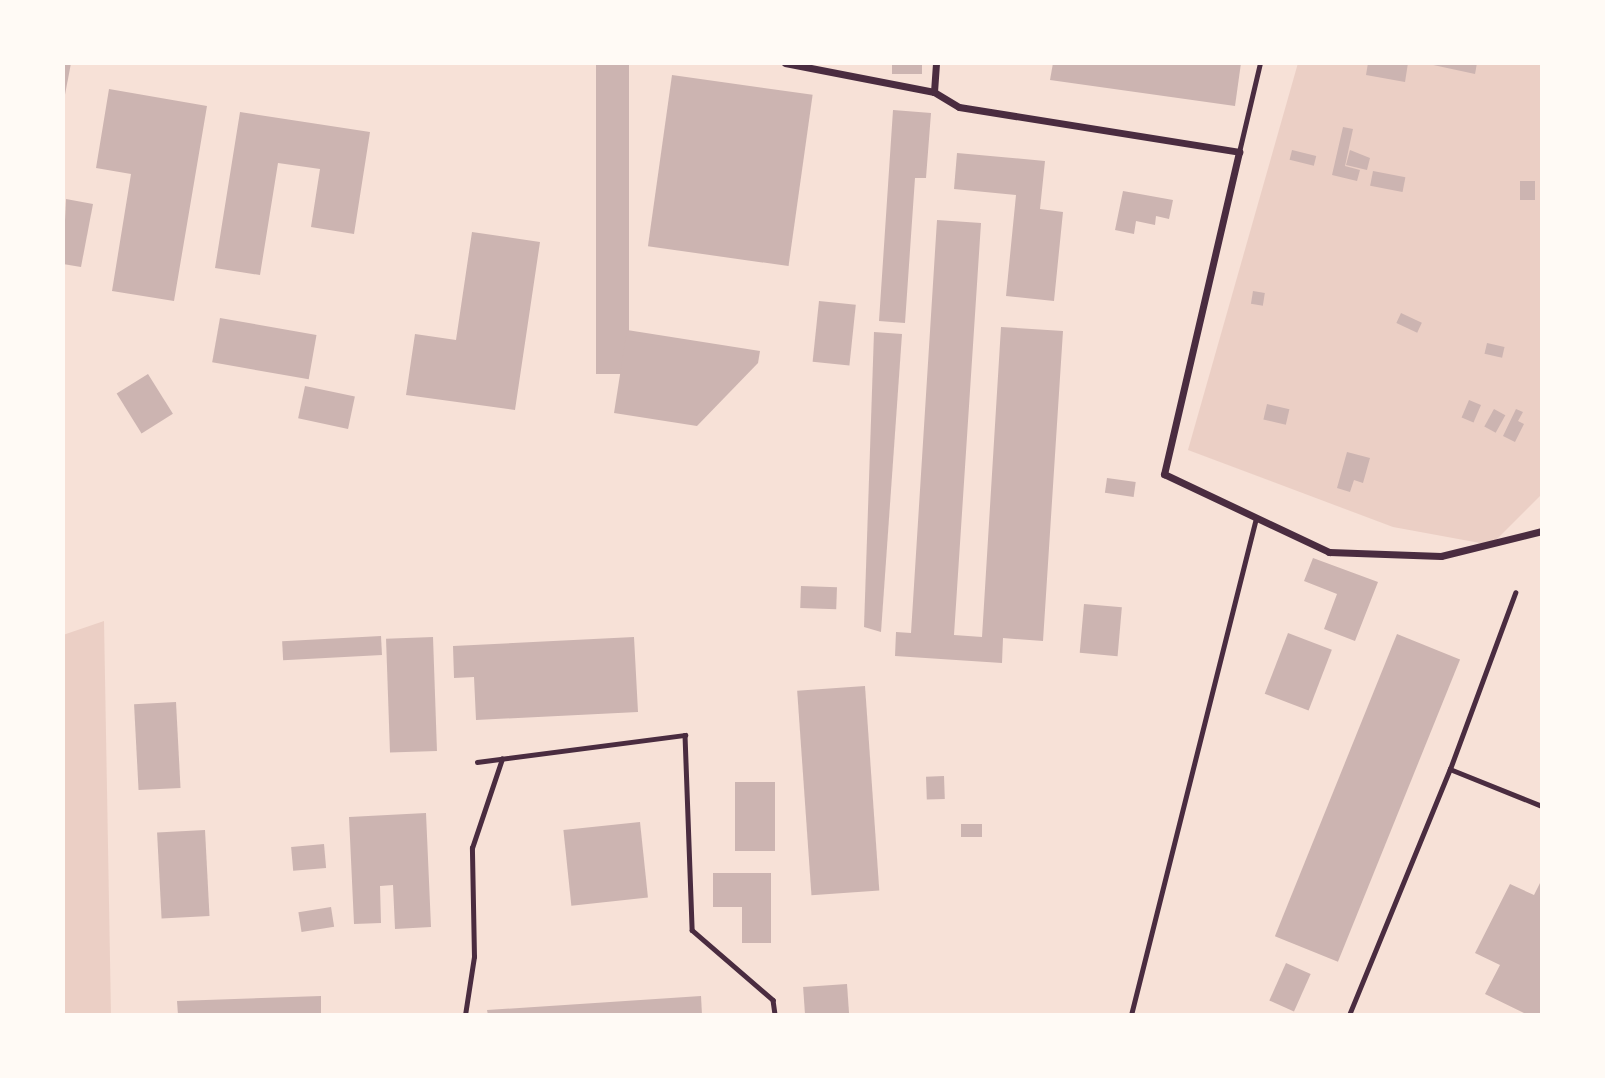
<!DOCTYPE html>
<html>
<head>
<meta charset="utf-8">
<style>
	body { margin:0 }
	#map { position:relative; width:1605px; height:1078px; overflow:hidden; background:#f7e1d7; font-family:"IBM Plex Sans",sans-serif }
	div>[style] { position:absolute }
	.green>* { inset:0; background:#ebcfc5 }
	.building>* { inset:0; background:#ccb4b1; transform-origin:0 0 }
	.service>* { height:4.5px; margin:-2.25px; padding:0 2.25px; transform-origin:2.25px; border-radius:2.25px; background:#4a2c40 }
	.minor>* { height:7px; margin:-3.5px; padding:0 3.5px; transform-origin:3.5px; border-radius:3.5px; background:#4a2c40 }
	span { translate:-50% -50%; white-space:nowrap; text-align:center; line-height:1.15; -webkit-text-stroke:7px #fffaf5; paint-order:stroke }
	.frame { position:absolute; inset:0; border:65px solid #fffaf5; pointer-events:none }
</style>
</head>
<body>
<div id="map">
	<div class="green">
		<div style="clip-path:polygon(1298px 63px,1542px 63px,1542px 494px,1491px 545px,1393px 527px,1188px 450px)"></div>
		<div style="clip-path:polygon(104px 621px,111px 1015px,63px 1015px,63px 635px)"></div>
	</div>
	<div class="building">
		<div style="clip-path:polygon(63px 63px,71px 63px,64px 100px,63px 100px)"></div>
		<div style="left:596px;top:63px;width:33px;height:311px"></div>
		<div style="left:892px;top:63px;width:30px;height:11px"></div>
		<div style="clip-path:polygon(1053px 63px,1241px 63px,1235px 106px,1050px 80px)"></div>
		<div style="clip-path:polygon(1368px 63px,1408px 63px,1405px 82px,1366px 75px)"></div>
		<div style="clip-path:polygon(1424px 63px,1477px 63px,1475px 74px)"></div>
		<div style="left:672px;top:75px;width:142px;height:173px;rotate:8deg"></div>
		<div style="clip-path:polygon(109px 89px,207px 106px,174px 301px,112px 291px,131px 174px,96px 168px)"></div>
		<div style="clip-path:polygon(893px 110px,931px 113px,926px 178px,915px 178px,905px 323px,879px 321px)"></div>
		<div style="clip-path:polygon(240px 112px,370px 132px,354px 234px,311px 227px,320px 169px,278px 163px,260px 275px,215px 268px)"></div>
		<div style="clip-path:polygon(1343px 127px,1353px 129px,1345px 166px,1360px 170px,1357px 181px,1332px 175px)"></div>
		<div style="left:1292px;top:150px;width:25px;height:10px;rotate:14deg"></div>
		<div style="clip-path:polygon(1350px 150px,1370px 158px,1367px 170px,1346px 165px)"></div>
		<div style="clip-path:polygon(957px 153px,1045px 161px,1040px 209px,1063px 212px,1054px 301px,1006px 296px,1016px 195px,954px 189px)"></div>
		<div style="left:1373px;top:171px;width:33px;height:15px;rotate:11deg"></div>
		<div style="left:1520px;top:181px;width:15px;height:19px"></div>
		<div style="clip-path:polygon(1123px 191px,1173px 200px,1169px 219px,1156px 216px,1155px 225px,1136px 221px,1134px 234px,1115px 230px)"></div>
		<div style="clip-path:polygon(66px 199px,93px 204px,81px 267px,63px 264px)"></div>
		<div style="clip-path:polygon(937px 220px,981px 223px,954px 635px,982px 637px,1001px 327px,1063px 331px,1043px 641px,1003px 638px,1002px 663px,895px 656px,896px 632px,911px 633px)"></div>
		<div style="clip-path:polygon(472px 232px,540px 242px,515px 410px,406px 395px,415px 334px,456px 340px)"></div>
		<div style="left:1253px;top:291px;width:12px;height:13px;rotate:9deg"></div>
		<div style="left:819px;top:301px;width:37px;height:61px;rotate:6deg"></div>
		<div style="left:1401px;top:313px;width:23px;height:11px;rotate:25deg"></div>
		<div style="left:220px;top:318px;width:98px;height:45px;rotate:10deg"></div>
		<div style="clip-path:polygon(627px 330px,760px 351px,758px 363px,697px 426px,614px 413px)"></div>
		<div style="clip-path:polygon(874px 332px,902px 334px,881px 632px,864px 627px)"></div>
		<div style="left:1487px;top:343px;width:18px;height:11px;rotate:13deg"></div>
		<div style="left:148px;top:374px;width:47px;height:37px;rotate:58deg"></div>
		<div style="left:305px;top:386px;width:51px;height:33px;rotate:12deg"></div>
		<div style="left:1469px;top:400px;width:13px;height:19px;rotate:23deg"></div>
		<div style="left:1267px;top:404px;width:23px;height:16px;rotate:13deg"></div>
		<div style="left:1494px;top:409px;width:13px;height:20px;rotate:29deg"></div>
		<div style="clip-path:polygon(1516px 409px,1523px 412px,1518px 421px,1524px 424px,1515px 442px,1503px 436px)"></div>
		<div style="clip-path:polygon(1347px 452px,1370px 458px,1363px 483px,1354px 480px,1350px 492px,1337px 488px)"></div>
		<div style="left:1107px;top:478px;width:29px;height:15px;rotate:8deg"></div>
		<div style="clip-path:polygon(1313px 558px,1378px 582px,1355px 641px,1324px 629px,1337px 594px,1304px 581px)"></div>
		<div style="left:801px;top:586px;width:36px;height:22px;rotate:2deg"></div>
		<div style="left:1084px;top:604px;width:38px;height:49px;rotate:5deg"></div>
		<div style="left:1288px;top:633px;width:47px;height:65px;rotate:21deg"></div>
		<div style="left:1397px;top:634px;width:68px;height:326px;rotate:22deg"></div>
		<div style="left:381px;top:636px;width:19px;height:99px;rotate:87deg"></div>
		<div style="left:433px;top:637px;width:114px;height:47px;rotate:88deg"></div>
		<div style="clip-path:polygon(634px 637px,638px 712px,476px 720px,474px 677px,454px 678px,453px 646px)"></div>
		<div style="left:865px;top:686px;width:205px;height:68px;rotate:86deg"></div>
		<div style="left:176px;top:702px;width:86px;height:42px;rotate:87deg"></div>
		<div style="left:944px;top:776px;width:23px;height:18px;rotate:88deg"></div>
		<div style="left:775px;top:782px;width:69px;height:40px;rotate:90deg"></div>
		<div style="clip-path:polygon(426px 813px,431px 927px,395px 929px,393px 885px,380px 886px,381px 923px,354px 924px,349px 817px)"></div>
		<div style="left:640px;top:822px;width:76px;height:77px;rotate:84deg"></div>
		<div style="left:982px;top:824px;width:13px;height:21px;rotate:90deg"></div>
		<div style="left:205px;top:830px;width:86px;height:48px;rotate:87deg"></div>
		<div style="left:324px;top:844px;width:24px;height:33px;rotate:85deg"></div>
		<div style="clip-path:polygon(713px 873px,771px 873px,771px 943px,742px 943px,742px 907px,713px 907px)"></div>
		<div style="clip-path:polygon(1542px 879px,1542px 1015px,1528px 1015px,1485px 994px,1500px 965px,1475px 953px,1510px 884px,1534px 895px)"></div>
		<div style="left:331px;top:907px;width:20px;height:33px;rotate:81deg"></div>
		<div style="left:1286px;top:963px;width:27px;height:41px;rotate:24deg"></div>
		<div style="left:847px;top:984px;width:31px;height:44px;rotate:86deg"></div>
		<div style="clip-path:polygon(321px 996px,321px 1015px,178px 1015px,177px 1001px)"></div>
		<div style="clip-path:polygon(701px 996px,702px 1015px,488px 1015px,487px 1010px)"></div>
	</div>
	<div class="service">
		<div style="left:1239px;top:152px;width:91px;rotate:-76.7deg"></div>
		<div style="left:477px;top:762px;width:210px;rotate:-7.4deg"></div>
		<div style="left:685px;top:735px;width:195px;rotate:87.9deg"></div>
		<div style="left:692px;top:930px;width:107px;rotate:40.8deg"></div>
		<div style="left:773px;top:1000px;width:15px;rotate:82deg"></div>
		<div style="left:1450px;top:769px;width:99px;rotate:21.9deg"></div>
		<div style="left:465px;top:1015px;width:59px;rotate:-81.2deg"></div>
		<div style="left:474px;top:957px;width:109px;rotate:-91.1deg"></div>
		<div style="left:472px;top:848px;width:94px;rotate:-71.4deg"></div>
		<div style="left:1131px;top:1015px;width:512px;rotate:-75.88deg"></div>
		<div style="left:1349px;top:1015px;width:266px;rotate:-67.7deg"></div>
		<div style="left:1450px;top:769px;width:188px;rotate:-69.7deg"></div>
	</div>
	<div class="minor">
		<div style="left:785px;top:63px;width:152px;rotate:11deg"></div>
		<div style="left:934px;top:92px;width:29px;rotate:31deg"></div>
		<div style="left:959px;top:107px;width:284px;rotate:9.1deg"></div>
		<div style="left:1239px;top:152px;width:331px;rotate:103.1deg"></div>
		<div style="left:1164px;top:474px;width:183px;rotate:25.3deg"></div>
		<div style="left:1329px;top:552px;width:112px;rotate:2deg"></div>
		<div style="left:1441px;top:556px;width:104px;rotate:-13.9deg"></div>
		<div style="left:934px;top:92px;width:29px;rotate:-86deg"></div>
	</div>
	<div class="frame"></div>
</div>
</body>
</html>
